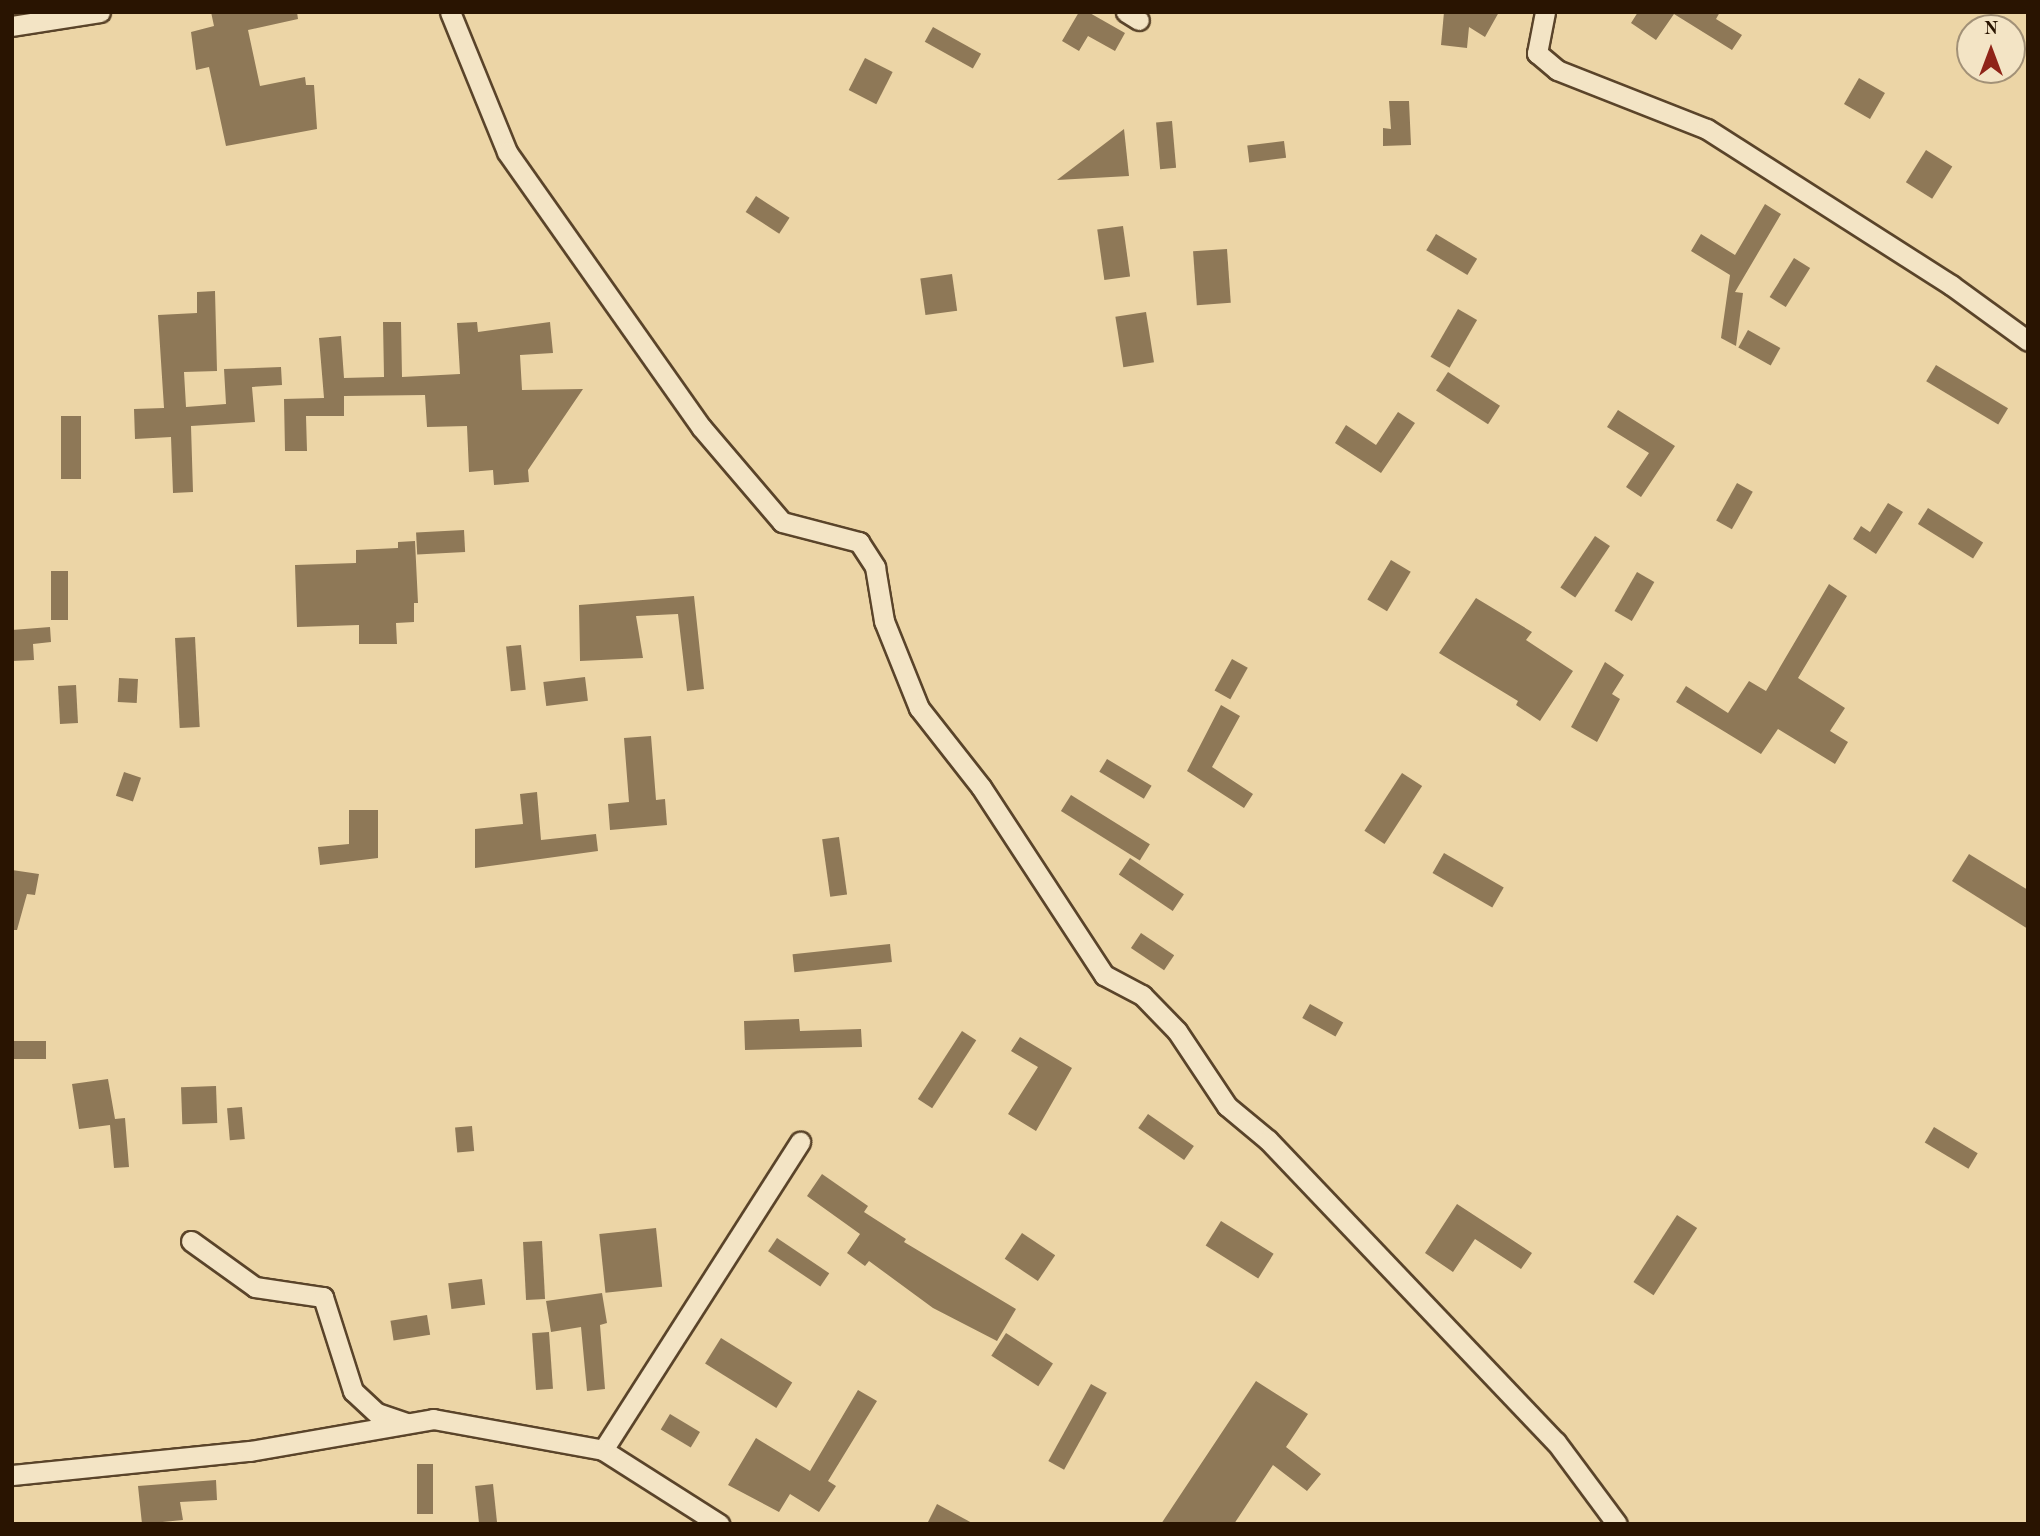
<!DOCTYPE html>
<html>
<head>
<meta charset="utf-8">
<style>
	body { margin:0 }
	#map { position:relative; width:2040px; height:1536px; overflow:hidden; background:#ecd5a6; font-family:"Old Standard TT",serif }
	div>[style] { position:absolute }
	.building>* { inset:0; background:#8e7857; transform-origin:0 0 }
	.roads { filter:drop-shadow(2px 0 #5a442a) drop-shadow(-2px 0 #5a442a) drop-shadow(0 2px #5a442a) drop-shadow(0 -2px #5a442a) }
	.minor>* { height:19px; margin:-9.5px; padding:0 9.5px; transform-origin:9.5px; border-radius:9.5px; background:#f3e4c5 }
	span { translate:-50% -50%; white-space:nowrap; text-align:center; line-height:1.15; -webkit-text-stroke:7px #f3e4c5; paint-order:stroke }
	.frame { position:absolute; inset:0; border:14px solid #291401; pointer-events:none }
	.north { position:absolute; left:1956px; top:14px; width:70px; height:70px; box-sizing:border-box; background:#f3e4c5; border:2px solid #a29177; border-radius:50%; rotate:0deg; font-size:19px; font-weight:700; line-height:28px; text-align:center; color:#291401 }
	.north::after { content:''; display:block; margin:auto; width:24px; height:32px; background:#8f2418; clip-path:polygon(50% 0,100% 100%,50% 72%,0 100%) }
</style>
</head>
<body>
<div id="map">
	<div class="building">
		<div style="clip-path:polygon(211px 12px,297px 12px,298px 19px,248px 30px,260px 86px,305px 77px,306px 85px,314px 85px,317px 129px,226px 146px,209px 67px,196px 70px,191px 32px,214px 26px)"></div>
		<div style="clip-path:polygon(1079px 12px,1088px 12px,1125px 33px,1115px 51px,1088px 36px,1079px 51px,1062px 41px)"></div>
		<div style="clip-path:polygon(1444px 12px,1499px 12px,1485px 37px,1469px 27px,1467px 48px,1441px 45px)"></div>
		<div style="clip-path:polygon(1638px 12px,1720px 12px,1716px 19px,1742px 35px,1732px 50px,1674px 14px,1656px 40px,1631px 23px)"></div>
		<div style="left:933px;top:27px;width:55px;height:17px;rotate:29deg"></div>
		<div style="left:865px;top:58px;width:31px;height:36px;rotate:27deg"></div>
		<div style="left:1859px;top:78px;width:30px;height:30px;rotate:30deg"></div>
		<div style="clip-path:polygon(1389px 101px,1409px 101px,1411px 145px,1383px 146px,1383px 128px,1391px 129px)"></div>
		<div style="left:1172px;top:121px;width:47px;height:16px;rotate:85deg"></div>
		<div style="clip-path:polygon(1124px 129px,1129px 176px,1057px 180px)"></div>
		<div style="left:1284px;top:141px;width:17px;height:37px;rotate:83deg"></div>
		<div style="left:1926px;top:150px;width:31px;height:38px;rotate:32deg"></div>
		<div style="left:756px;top:196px;width:40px;height:19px;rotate:33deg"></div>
		<div style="clip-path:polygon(1765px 204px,1781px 214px,1735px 292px,1743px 293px,1736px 346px,1721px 338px,1730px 275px,1691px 251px,1701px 234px,1735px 255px)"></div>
		<div style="left:1123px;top:226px;width:51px;height:26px;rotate:82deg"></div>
		<div style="left:1436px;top:234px;width:48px;height:19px;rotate:31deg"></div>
		<div style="left:1227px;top:249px;width:54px;height:34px;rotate:86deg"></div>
		<div style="left:1794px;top:258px;width:19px;height:46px;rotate:32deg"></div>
		<div style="left:952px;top:274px;width:37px;height:32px;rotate:82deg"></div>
		<div style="clip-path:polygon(215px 291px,217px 371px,184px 372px,186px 407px,226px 404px,224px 369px,281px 367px,282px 385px,252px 387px,255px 422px,191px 426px,193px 492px,173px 493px,171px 437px,135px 439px,134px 409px,164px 408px,158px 315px,197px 313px,197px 292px)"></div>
		<div style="left:1458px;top:309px;width:22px;height:55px;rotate:30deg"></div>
		<div style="left:1146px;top:312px;width:51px;height:31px;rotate:81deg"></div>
		<div style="clip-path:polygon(383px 322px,401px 322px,402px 377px,460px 374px,457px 323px,477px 322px,478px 332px,550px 322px,553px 353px,520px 355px,522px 390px,583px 389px,528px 470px,529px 482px,494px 485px,493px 470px,469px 472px,467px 426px,427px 427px,425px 395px,344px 396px,344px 416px,306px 416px,307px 451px,285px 451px,284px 399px,324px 398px,319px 338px,341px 336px,344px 378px,384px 377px)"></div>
		<div style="left:1748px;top:330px;width:37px;height:20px;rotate:29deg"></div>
		<div style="left:1936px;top:365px;width:84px;height:19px;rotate:31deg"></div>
		<div style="left:1448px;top:372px;width:62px;height:22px;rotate:33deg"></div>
		<div style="clip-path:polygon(1618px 410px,1675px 446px,1641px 497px,1626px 487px,1649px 453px,1607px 427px)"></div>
		<div style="clip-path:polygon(1398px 412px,1415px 423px,1381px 473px,1335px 443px,1346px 425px,1376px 445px)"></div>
		<div style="left:61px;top:416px;width:20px;height:63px"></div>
		<div style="left:1737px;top:483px;width:18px;height:43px;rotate:29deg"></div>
		<div style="clip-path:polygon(1888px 503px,1903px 512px,1876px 554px,1853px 539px,1861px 526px,1870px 532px)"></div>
		<div style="left:1928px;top:508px;width:65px;height:19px;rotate:32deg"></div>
		<div style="left:464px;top:530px;width:22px;height:48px;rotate:87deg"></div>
		<div style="left:1595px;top:536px;width:18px;height:62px;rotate:34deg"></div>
		<div style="clip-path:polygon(415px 541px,418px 603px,414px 603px,414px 622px,396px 623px,397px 644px,359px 644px,359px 625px,297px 627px,295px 565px,356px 563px,356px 550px,398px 548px,398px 542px)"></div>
		<div style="left:1391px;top:560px;width:23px;height:46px;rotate:31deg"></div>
		<div style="left:51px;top:571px;width:17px;height:49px"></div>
		<div style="left:1637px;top:572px;width:20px;height:45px;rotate:30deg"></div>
		<div style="clip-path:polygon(1829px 584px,1847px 596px,1798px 678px,1845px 708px,1830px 731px,1848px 742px,1835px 764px,1778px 729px,1761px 754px,1676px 702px,1686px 686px,1728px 713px,1749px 681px,1766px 691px)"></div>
		<div style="clip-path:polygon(694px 596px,704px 689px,687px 691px,678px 614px,636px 616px,643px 658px,580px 661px,579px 605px)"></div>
		<div style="clip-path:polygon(1476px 598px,1532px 632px,1526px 640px,1573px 671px,1540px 721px,1516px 705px,1518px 701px,1439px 653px)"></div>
		<div style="clip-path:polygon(50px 627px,51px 642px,33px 644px,34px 660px,12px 661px,12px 630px)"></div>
		<div style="left:195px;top:637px;width:90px;height:20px;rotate:87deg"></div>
		<div style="left:521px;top:645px;width:45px;height:15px;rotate:84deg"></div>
		<div style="left:1232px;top:659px;width:18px;height:36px;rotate:29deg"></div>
		<div style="clip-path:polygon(1605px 662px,1624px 675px,1612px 694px,1620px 699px,1597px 742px,1571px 727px)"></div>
		<div style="left:585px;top:677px;width:24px;height:42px;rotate:83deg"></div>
		<div style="left:119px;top:678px;width:19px;height:24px;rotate:3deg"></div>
		<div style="left:76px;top:685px;width:38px;height:18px;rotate:87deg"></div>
		<div style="clip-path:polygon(1221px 705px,1240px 716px,1212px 767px,1253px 794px,1244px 808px,1187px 771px)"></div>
		<div style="clip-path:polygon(651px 736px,656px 800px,665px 799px,667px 825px,610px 830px,608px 804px,629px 802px,624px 738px)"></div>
		<div style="left:1107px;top:759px;width:52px;height:15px;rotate:31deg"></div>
		<div style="left:124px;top:772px;width:18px;height:25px;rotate:19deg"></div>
		<div style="left:1402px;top:773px;width:24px;height:69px;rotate:33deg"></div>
		<div style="clip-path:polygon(537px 792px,541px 840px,596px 834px,598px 851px,475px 868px,475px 829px,523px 824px,520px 794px)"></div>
		<div style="left:1071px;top:795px;width:93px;height:19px;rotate:32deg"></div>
		<div style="clip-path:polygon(349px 810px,378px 810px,378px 858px,320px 865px,318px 847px,349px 844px)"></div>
		<div style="left:839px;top:837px;width:58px;height:17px;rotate:82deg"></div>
		<div style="left:1444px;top:853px;width:69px;height:23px;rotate:30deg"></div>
		<div style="clip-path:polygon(1969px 854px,2028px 890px,2028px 929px,1952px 881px)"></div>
		<div style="left:1130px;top:858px;width:65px;height:20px;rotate:34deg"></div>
		<div style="clip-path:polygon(12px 870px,39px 874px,35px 895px,27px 894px,17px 930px,12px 930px)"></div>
		<div style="left:1141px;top:933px;width:40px;height:18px;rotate:34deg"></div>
		<div style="left:890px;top:944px;width:18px;height:98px;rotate:84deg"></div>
		<div style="left:1310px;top:1004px;width:38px;height:16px;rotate:29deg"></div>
		<div style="clip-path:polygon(799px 1019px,800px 1031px,861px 1029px,862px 1047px,745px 1050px,744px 1021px)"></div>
		<div style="left:962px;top:1031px;width:17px;height:81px;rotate:33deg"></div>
		<div style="clip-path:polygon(1020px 1037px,1072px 1068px,1036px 1131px,1008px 1114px,1038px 1067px,1011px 1051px)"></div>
		<div style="left:46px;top:1041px;width:18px;height:34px;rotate:90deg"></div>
		<div style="clip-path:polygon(108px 1079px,115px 1119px,125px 1118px,129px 1167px,114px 1168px,110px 1125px,79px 1129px,72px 1084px)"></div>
		<div style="left:216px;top:1086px;width:37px;height:35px;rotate:88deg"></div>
		<div style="left:242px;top:1107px;width:32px;height:15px;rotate:85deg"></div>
		<div style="left:1148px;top:1114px;width:56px;height:17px;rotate:35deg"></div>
		<div style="left:472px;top:1126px;width:25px;height:17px;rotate:85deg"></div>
		<div style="left:1934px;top:1127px;width:51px;height:18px;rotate:31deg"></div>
		<div style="clip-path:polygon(822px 1174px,868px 1206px,864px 1212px,906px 1239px,904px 1242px,1016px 1309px,997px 1341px,933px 1308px,869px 1261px,865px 1266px,847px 1253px,860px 1234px,807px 1196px)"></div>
		<div style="clip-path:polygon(1457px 1204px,1532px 1253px,1521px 1269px,1475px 1239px,1453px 1272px,1425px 1253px)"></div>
		<div style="left:1677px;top:1215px;width:24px;height:80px;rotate:33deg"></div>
		<div style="left:1221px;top:1221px;width:62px;height:29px;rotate:32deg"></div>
		<div style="left:656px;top:1228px;width:59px;height:57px;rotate:84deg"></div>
		<div style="left:1022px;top:1233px;width:40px;height:31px;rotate:34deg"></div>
		<div style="left:777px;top:1238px;width:63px;height:16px;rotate:34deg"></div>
		<div style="left:542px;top:1241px;width:58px;height:19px;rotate:87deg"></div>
		<div style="left:482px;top:1279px;width:26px;height:34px;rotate:83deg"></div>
		<div style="clip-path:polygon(602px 1293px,607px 1323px,600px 1325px,605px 1389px,587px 1391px,581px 1327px,551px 1332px,546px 1301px)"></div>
		<div style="left:427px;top:1315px;width:20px;height:37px;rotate:81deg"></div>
		<div style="left:549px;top:1332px;width:57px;height:17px;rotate:86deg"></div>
		<div style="left:1006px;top:1333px;width:56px;height:27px;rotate:33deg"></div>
		<div style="left:721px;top:1338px;width:84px;height:30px;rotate:32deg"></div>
		<div style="clip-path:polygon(1256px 1381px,1308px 1414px,1286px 1447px,1321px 1474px,1307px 1491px,1273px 1465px,1234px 1524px,1161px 1524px)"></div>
		<div style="left:1091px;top:1384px;width:18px;height:88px;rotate:29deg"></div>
		<div style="clip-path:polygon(858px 1390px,877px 1401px,828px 1481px,836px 1486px,819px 1512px,790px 1494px,779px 1512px,728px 1485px,756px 1438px,810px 1471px)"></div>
		<div style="left:670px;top:1414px;width:35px;height:18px;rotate:31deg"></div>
		<div style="left:417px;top:1464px;width:16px;height:50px"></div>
		<div style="clip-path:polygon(216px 1480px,217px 1500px,180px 1502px,183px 1520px,142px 1524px,138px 1486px)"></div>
		<div style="left:493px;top:1484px;width:40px;height:18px;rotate:84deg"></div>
		<div style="clip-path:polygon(937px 1504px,974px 1524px,927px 1524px)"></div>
	</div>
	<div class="roads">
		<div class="minor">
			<div style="left:450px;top:12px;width:151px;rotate:67.8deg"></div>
			<div style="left:507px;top:152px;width:337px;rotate:54.8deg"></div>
			<div style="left:701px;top:427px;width:125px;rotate:49.5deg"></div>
			<div style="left:782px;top:522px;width:80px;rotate:14.6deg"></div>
			<div style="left:859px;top:542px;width:30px;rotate:57deg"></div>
			<div style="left:875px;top:567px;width:55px;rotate:80.5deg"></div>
			<div style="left:884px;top:621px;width:94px;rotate:68.1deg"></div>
			<div style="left:919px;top:708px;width:100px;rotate:51.9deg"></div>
			<div style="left:981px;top:787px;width:225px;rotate:56.8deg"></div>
			<div style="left:1104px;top:975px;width:43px;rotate:27.8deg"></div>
			<div style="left:1142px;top:995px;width:50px;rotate:45.8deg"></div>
			<div style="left:1177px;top:1031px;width:90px;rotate:56.3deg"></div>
			<div style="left:1227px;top:1106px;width:53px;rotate:39.7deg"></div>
			<div style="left:1268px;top:1140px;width:417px;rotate:46.4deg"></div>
			<div style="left:1556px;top:1442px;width:102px;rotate:53.4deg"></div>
			<div style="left:1126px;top:12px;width:15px;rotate:32deg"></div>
			<div style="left:1545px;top:12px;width:42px;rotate:101deg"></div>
			<div style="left:1537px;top:53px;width:26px;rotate:40deg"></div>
			<div style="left:1557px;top:70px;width:161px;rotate:21.5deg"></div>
			<div style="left:1707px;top:129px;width:290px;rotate:32.6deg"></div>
			<div style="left:1951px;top:285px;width:95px;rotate:36deg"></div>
			<div style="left:12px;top:26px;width:89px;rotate:-9deg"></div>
			<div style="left:191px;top:1241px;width:79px;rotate:35.7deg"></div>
			<div style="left:255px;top:1287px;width:69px;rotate:8.4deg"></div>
			<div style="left:323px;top:1297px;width:99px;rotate:72.3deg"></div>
			<div style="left:353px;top:1391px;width:33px;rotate:43deg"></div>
			<div style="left:377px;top:1413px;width:31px;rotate:19deg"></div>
			<div style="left:603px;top:1450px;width:366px;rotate:-57.4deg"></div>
			<div style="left:12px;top:1475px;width:239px;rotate:-5.8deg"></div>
			<div style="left:250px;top:1451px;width:186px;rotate:-9.9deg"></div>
			<div style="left:433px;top:1419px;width:173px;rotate:10.3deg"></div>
			<div style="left:603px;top:1450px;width:138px;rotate:32.5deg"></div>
		</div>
	</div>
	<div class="frame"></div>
	<div class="north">N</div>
</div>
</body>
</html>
